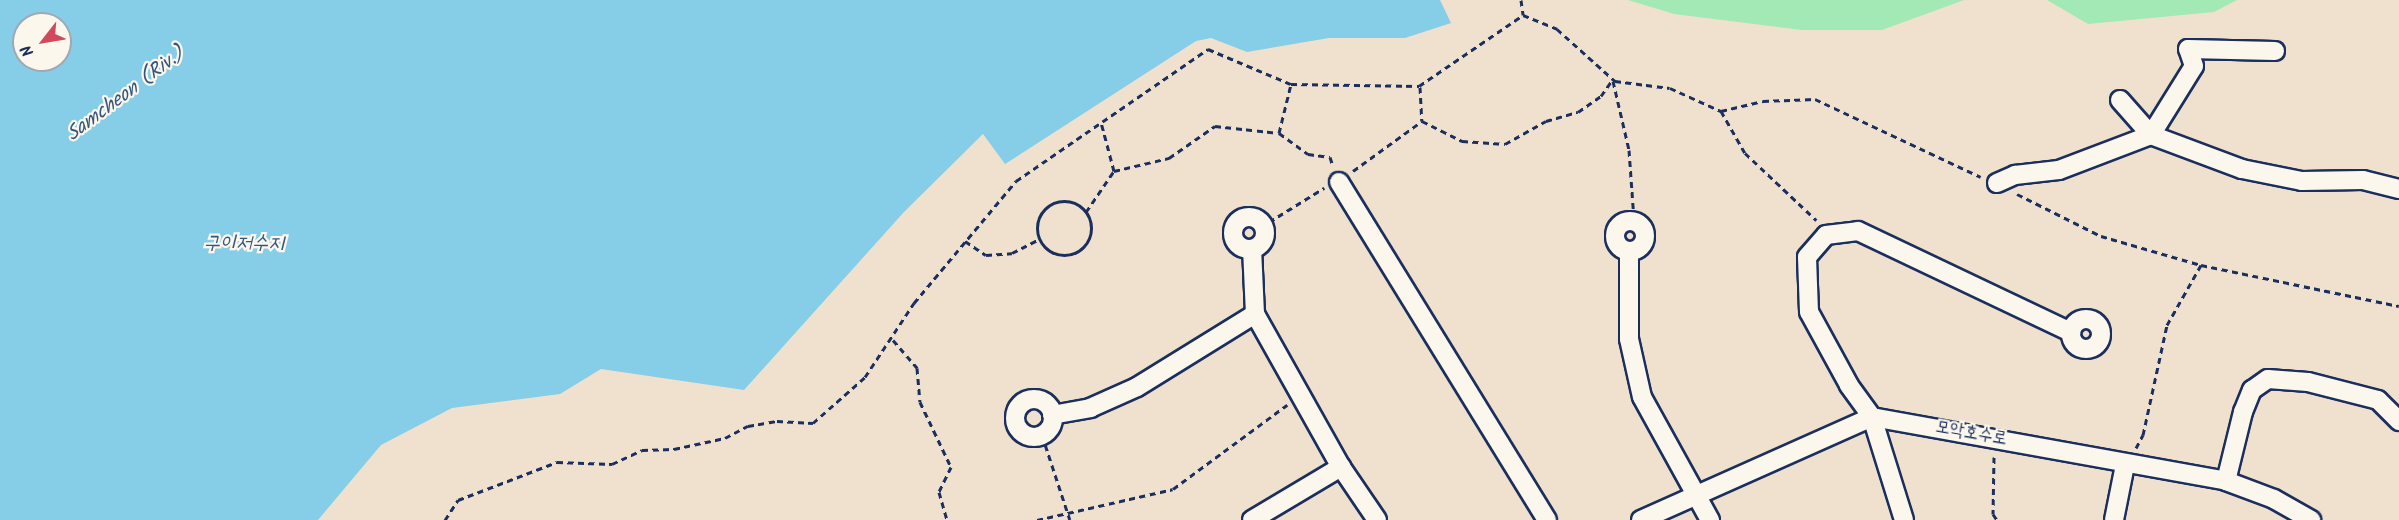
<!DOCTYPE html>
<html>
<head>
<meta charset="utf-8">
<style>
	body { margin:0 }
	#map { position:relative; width:2399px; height:520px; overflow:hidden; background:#f0e1ce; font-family:Kalam,"Poor Story",sans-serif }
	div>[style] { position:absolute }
	.green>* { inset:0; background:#a2e9b6 }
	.water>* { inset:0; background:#86cde7 }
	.path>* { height:3px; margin-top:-1.5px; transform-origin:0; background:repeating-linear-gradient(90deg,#1b2f5e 0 6px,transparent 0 10.5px) }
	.path>.ring { margin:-1.5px; padding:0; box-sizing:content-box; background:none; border:3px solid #1b2f5e; border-radius:50% }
	.roads { filter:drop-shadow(2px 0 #1b2f5e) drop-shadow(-2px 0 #1b2f5e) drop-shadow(0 2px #1b2f5e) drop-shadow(0 -2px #1b2f5e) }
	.minor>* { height:18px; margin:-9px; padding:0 9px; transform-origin:9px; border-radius:9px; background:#fbf7ec }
	.minor>.ring { margin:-9px; padding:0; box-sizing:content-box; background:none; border:18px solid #fbf7ec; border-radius:50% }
	span { translate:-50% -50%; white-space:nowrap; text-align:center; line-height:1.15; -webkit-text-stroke:4.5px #fbf7ec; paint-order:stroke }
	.street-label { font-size:18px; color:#1b2f5e }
	.water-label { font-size:20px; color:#365680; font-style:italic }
	.north { position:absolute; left:12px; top:12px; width:60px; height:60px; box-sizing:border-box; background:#fbf7ec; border:2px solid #a1a7b3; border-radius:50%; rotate:239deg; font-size:16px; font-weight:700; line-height:24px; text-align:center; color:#1b2f5e }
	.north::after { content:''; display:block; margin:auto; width:21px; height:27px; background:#d1495b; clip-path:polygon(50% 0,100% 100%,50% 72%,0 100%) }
</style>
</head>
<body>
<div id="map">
	<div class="green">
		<div style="clip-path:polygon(1628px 0,1964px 0,1882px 30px,1802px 30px,1674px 14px)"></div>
		<div style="clip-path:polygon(2047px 0,2237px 0,2214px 12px,2088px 24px)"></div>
	</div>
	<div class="water">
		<div style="clip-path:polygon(evenodd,0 0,1440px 0,1451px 23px,1405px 38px,1329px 38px,1247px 52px,1211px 38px,1196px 41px,1005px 164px,983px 134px,904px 212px,744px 390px,601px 369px,560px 394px,452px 408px,381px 445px,318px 520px,0 520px,0 0,24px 24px,60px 24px,60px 60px,24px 60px,24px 24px)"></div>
	</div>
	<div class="path">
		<div style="left:1521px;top:0;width:15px;rotate:82deg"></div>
		<div style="left:1523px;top:15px;width:37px;rotate:22deg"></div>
		<div style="left:1557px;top:29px;width:78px;rotate:41.9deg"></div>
		<div style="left:1615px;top:81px;width:55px;rotate:7.3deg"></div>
		<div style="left:1670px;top:88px;width:56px;rotate:24.3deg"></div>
		<div style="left:1721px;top:111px;width:43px;rotate:-13.4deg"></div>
		<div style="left:1763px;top:101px;width:52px;rotate:-2.2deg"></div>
		<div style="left:1815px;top:99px;width:183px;rotate:25.2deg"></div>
		<div style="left:1613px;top:81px;width:71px;rotate:76.9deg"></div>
		<div style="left:1629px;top:150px;width:70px;rotate:85.9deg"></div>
		<div style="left:1420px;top:87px;width:34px;rotate:87deg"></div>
		<div style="left:1422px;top:121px;width:45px;rotate:26.6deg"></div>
		<div style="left:1462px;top:141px;width:43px;rotate:4deg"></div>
		<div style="left:1505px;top:144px;width:47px;rotate:-29.3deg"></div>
		<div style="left:1546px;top:121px;width:33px;rotate:-16deg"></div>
		<div style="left:1578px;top:112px;width:28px;rotate:-35deg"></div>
		<div style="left:1601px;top:96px;width:21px;rotate:-55deg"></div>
		<div style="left:1721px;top:111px;width:48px;rotate:60.3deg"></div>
		<div style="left:1745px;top:153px;width:98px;rotate:43.3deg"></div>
		<div style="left:1279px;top:133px;width:50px;rotate:-76.2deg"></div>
		<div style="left:1114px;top:171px;width:57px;rotate:-13.3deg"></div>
		<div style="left:1169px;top:158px;width:56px;rotate:-34.8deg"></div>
		<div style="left:1215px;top:126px;width:64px;rotate:6.2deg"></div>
		<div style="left:1279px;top:133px;width:36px;rotate:36deg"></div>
		<div style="left:1308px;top:154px;width:22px;rotate:8deg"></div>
		<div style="left:1330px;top:157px;width:9px;rotate:72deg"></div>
		<div style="left:1353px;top:171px;width:85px;rotate:-35.9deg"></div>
		<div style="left:2017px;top:194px;width:94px;rotate:26.6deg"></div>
		<div style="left:2101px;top:236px;width:104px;rotate:16.2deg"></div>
		<div style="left:2201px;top:265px;width:202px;rotate:11.7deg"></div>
		<div class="ring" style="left:1037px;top:201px;width:51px;height:51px"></div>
		<div style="left:1086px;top:212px;width:50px;rotate:-55.7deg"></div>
		<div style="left:1114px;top:171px;width:51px;rotate:-104.9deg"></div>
		<div style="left:1265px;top:229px;width:8px;rotate:-60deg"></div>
		<div style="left:1269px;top:222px;width:65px;rotate:-31.7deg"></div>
		<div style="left:965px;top:241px;width:25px;rotate:34deg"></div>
		<div style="left:986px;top:255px;width:26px;rotate:-4deg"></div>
		<div style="left:1012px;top:253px;width:30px;rotate:-27deg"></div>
		<div style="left:893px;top:340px;width:37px;rotate:49deg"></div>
		<div style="left:917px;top:368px;width:34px;rotate:85deg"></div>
		<div style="left:920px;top:402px;width:72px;rotate:64.5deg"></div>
		<div style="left:951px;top:467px;width:28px;rotate:116deg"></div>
		<div style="left:939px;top:492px;width:29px;rotate:74deg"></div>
		<div style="left:1042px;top:435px;width:89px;rotate:71.8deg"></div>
		<div style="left:2136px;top:448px;width:15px;rotate:-62deg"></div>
		<div style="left:2143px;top:435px;width:113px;rotate:-77.7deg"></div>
		<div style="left:2167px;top:325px;width:69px;rotate:-60.5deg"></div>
		<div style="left:1994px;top:457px;width:57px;rotate:91deg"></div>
		<div style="left:1993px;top:514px;width:7px;rotate:56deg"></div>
		<div style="left:445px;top:520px;width:24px;rotate:-57deg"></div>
		<div style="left:458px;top:500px;width:106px;rotate:-21deg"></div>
		<div style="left:557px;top:462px;width:55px;rotate:2.1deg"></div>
		<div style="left:612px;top:464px;width:33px;rotate:-25deg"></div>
		<div style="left:642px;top:450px;width:32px;rotate:-2deg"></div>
		<div style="left:674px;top:449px;width:52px;rotate:-12.2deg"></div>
		<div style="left:725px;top:438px;width:26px;rotate:-28deg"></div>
		<div style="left:748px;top:426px;width:29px;rotate:-10deg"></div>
		<div style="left:777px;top:421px;width:36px;rotate:3deg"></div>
		<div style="left:813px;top:423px;width:69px;rotate:-41.5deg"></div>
		<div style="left:865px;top:377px;width:89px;rotate:-56.5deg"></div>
		<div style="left:914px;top:303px;width:159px;rotate:-50.1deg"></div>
		<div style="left:1016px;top:181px;width:233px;rotate:-34.5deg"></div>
		<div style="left:1208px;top:49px;width:90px;rotate:22.9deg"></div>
		<div style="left:1291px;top:84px;width:128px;rotate:0.9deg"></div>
		<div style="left:1419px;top:86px;width:126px;rotate:-34.3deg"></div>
		<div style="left:1037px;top:520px;width:139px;rotate:-12.8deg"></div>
		<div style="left:1173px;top:489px;width:142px;rotate:-36.4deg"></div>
	</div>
	<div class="roads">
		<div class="minor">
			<div style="left:2120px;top:100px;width:47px;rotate:48.5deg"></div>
			<div style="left:2151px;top:135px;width:97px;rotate:20.5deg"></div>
			<div style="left:2242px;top:169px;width:61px;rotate:11.3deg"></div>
			<div style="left:2302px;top:181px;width:61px;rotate:-0.9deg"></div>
			<div style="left:2363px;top:180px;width:37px;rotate:14deg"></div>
			<div style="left:1339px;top:182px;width:397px;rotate:58.4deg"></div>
			<div style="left:1997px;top:183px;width:20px;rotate:-24deg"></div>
			<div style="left:2015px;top:175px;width:44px;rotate:-6.5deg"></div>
			<div style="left:2059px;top:170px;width:98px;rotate:-20.8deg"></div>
			<div style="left:2151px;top:135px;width:81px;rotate:-58.1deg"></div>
			<div style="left:2194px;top:66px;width:18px;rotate:-109deg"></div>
			<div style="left:2188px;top:49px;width:87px;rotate:1.3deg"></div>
			<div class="ring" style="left:1233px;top:217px;width:14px;height:14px"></div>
			<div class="ring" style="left:1615px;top:221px;width:12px;height:12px"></div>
			<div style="left:1629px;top:251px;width:88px;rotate:90deg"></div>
			<div style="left:1629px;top:339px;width:59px;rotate:77.4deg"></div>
			<div style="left:1642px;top:397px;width:141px;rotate:61.1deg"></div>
			<div style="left:1255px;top:314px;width:176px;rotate:60.7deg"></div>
			<div style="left:1341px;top:467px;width:64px;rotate:55.8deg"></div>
			<div class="ring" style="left:2071px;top:319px;width:12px;height:12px"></div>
			<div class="ring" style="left:1015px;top:399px;width:20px;height:20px"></div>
			<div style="left:1052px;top:415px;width:39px;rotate:-10deg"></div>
			<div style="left:1090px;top:408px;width:51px;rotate:-24.1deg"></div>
			<div style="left:1137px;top:387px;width:139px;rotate:-31.7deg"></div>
			<div style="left:1255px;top:314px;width:65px;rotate:-92.6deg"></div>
			<div style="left:2226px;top:481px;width:71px;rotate:-76.2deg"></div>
			<div style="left:2243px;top:412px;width:24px;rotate:-68deg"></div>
			<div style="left:2252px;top:390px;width:19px;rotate:-35deg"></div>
			<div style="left:2268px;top:379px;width:40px;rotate:4.3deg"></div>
			<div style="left:2308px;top:382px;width:72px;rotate:14.4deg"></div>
			<div style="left:2378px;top:400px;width:30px;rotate:45deg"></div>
			<div style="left:1252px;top:520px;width:104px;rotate:-30.8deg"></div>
			<div style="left:1641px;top:520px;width:253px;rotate:-24deg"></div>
			<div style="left:1872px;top:417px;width:360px;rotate:10.2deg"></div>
			<div style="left:2226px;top:481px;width:51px;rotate:20.6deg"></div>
			<div style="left:2274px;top:499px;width:43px;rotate:29.6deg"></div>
			<div style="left:1904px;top:520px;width:108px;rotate:-107.3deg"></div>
			<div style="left:1872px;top:417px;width:39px;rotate:-126deg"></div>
			<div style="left:1849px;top:385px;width:83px;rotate:-118.7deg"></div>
			<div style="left:1809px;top:312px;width:55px;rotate:-92.1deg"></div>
			<div style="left:1807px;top:257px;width:29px;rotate:-49deg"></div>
			<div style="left:1826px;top:235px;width:32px;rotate:-7deg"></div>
			<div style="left:1858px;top:231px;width:236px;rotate:25.4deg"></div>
			<div style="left:2114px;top:520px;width:56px;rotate:-78.7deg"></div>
		</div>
	</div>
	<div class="street-label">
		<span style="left:1971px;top:434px;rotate:10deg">모악호수로</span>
	</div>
	<div class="water-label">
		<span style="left:126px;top:95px;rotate:-37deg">Samcheon (Riv.)</span>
		<span style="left:244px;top:244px">구이저수지</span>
	</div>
	<div class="north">N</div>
</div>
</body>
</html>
